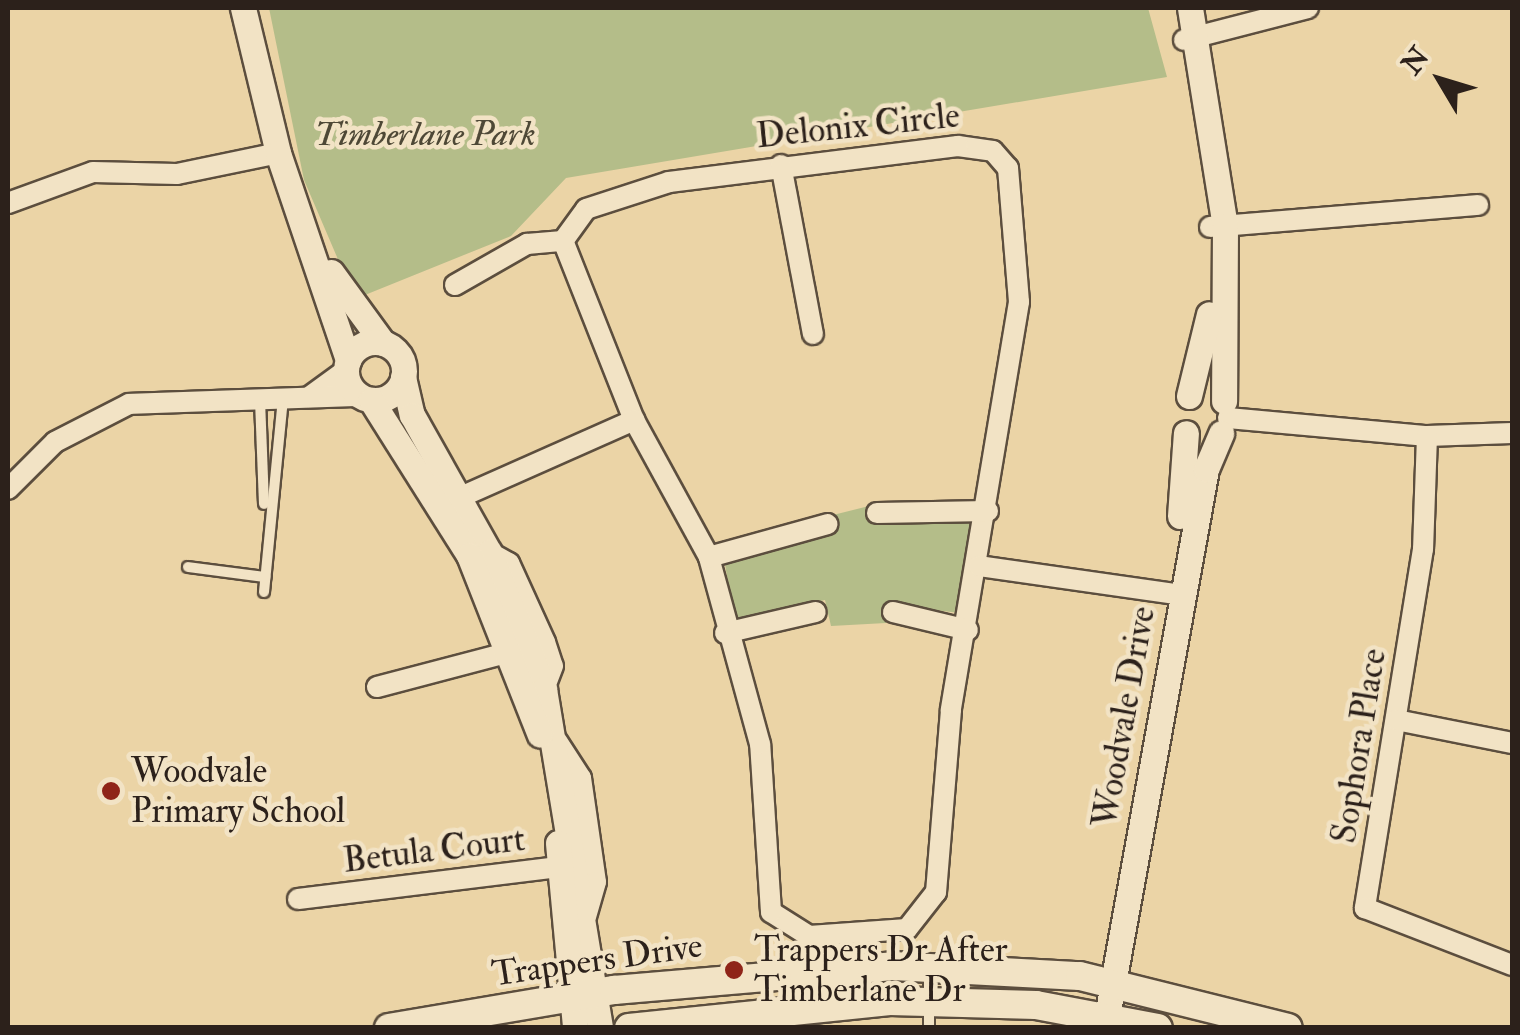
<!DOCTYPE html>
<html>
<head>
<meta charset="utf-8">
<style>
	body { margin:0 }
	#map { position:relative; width:1520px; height:1035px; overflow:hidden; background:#ebd4a6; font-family:"IM FELL Double Pica",serif }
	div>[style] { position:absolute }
	.green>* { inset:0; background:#b4bd89 }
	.roads { filter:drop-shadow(2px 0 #5c4e3e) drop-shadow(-2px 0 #5c4e3e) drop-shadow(0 2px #5c4e3e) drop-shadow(0 -2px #5c4e3e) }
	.service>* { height:10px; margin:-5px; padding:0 5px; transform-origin:5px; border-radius:5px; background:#f2e3c5 }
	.minor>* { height:20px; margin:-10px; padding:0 10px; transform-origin:10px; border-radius:10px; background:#f2e3c5 }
	.tertiary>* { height:25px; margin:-12.5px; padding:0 12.5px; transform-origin:12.5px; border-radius:12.5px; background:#f2e3c5 }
	.tertiary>.ring { margin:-12.5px; padding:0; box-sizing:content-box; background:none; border:25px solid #f2e3c5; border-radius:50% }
	.secondary>* { height:28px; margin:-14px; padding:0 14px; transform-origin:14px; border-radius:14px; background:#f2e3c5 }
	.dots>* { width:28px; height:28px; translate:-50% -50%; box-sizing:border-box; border:5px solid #f2e3c5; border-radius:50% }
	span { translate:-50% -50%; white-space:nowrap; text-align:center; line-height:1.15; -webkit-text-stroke:9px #f2e3c5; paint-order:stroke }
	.street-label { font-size:35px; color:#2c211b }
	.park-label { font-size:35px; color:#4e4836; font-style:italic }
	.poi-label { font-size:35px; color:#2c211b }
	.left { translate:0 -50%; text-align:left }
	.frame { position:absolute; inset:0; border:10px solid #2c211b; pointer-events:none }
	.north { position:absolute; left:1390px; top:30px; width:100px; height:100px; -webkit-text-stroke:8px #f2e3c5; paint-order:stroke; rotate:308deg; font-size:28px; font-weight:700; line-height:40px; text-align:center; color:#2c211b }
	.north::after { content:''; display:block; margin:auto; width:35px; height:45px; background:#2c211b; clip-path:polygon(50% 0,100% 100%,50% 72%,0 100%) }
</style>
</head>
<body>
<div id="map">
	<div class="green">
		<div style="clip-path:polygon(269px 8px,1148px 8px,1167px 77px,566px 178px,511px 236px,355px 299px,304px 180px)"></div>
		<div style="clip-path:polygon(873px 505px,972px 522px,960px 613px,892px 605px,886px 623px,831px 626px,825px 600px,734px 621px,725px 564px,835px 529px,833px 515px)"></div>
	</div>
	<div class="roads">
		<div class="service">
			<div style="left:260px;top:400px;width:104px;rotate:87.8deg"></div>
			<div style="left:188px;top:567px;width:78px;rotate:7.4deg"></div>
			<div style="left:264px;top:592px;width:194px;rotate:-84.4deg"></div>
			<div style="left:929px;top:1028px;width:59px;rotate:-90deg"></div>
		</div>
		<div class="minor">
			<div style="left:1184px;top:40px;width:128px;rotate:-14.5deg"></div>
			<div style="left:958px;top:146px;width:35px;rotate:8deg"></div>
			<div style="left:993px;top:151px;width:23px;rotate:49deg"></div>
			<div style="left:1008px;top:168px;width:134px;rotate:85.3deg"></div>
			<div style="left:1019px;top:302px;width:414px;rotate:99.5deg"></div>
			<div style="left:951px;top:710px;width:183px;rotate:94.7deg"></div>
			<div style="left:936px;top:892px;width:47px;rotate:128.1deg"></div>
			<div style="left:907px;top:929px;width:98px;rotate:175.9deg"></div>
			<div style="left:809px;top:936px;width:45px;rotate:-147.7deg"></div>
			<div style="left:771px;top:912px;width:168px;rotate:-93.7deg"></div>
			<div style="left:760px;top:744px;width:194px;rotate:-105.3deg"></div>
			<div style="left:709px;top:557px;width:156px;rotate:-118.7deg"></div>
			<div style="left:634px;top:420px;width:193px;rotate:-111.6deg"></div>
			<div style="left:563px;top:241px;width:39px;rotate:-54deg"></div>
			<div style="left:586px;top:209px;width:87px;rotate:-18deg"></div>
			<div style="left:669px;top:182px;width:291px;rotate:-7.1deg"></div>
			<div style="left:781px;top:165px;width:172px;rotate:79.3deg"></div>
			<div style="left:8px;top:203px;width:90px;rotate:-20deg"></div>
			<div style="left:93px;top:172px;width:84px;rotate:1.4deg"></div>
			<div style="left:177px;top:174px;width:103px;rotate:-11.7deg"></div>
			<div style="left:1210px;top:227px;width:269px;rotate:-4.7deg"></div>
			<div style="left:455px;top:285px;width:83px;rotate:-29.7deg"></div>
			<div style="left:527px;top:244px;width:36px;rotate:-5deg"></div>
			<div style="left:309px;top:397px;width:46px;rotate:-36.1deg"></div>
			<div style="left:1228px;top:418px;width:200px;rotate:5.2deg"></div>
			<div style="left:1427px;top:436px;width:85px;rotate:-2deg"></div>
			<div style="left:1427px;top:436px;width:113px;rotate:92deg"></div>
			<div style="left:1423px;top:549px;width:364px;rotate:99.2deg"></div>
			<div style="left:1365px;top:908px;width:158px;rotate:21.2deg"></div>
			<div style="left:8px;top:489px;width:66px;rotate:-45deg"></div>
			<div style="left:55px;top:442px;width:83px;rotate:-27.2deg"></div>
			<div style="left:129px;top:404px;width:231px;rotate:-2deg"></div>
			<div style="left:447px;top:503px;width:205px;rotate:-23.9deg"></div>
			<div style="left:877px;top:513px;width:111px;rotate:-1deg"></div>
			<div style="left:489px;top:552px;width:23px;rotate:29deg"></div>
			<div style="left:509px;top:563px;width:87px;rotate:65.5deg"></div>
			<div style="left:545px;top:642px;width:25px;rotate:72deg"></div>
			<div style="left:553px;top:666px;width:25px;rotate:111deg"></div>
			<div style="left:709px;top:557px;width:123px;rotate:-15.5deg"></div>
			<div style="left:979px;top:566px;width:205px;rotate:8.1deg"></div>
			<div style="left:893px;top:612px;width:77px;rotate:13.5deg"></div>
			<div style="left:725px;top:633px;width:93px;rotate:-13deg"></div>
			<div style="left:377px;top:687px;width:146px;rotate:-14.7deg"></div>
			<div style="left:1396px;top:720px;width:118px;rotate:11.2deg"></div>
			<div style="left:557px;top:741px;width:44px;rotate:57deg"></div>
			<div style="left:581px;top:778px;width:105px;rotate:81.8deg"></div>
			<div style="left:596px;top:882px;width:36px;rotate:106deg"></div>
			<div style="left:298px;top:899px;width:279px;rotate:-7deg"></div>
		</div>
		<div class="tertiary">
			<div style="left:243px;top:8px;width:149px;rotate:76.4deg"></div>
			<div style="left:278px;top:153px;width:219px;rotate:71.3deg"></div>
			<div style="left:1190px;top:8px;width:221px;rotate:80.9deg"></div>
			<div style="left:1225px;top:226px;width:175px;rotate:90.3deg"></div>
			<div style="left:331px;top:272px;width:88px;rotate:53.8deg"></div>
			<div class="ring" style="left:346px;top:342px;width:33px;height:33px"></div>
			<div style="left:403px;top:377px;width:39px;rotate:77deg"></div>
			<div style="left:412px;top:415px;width:157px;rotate:60.7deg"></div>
			<div style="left:489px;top:552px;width:148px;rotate:68.1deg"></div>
			<div style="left:544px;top:689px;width:344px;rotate:80.6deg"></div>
			<div style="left:1189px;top:396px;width:84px;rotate:-76.3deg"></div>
			<div style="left:371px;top:400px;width:183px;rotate:57.7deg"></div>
			<div style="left:469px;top:555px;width:193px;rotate:68.5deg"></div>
			<div style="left:1180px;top:516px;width:83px;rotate:-85.9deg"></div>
			<div style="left:558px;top:843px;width:186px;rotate:84.7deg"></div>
			<div style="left:1107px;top:1016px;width:556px;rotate:-79.74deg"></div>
			<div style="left:1206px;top:469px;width:39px;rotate:-67deg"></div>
		</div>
		<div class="secondary">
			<div style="left:389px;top:1028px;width:228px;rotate:-9.6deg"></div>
			<div style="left:614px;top:990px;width:280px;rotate:-4.9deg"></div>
			<div style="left:893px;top:966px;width:187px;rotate:3.1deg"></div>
			<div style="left:1080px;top:976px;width:214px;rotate:14deg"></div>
			<div style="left:629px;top:1028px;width:262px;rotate:-5.9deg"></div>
			<div style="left:890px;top:1001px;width:146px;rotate:1.6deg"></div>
			<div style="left:1036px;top:1005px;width:124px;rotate:10.7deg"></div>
		</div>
	</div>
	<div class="dots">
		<div style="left:111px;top:791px;background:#8f2418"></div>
		<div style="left:734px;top:970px;background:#8f2418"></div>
	</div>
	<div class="street-label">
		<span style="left:858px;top:126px;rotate:-6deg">Delonix Circle</span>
		<span style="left:1124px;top:717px;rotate:-80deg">Woodvale Drive</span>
		<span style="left:1359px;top:746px;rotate:-81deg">Sophora Place</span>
		<span style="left:434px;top:850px;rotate:-7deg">Betula Court</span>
		<span style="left:597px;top:960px;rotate:-8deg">Trappers Drive</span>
	</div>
	<div class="park-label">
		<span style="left:425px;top:134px">Timberlane Park</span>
	</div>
	<div class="poi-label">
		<span class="left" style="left:131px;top:791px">Woodvale<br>Primary School</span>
		<span class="left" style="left:754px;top:970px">Trappers Dr After<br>Timberlane Dr</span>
	</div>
	<div class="frame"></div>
	<div class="north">N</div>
</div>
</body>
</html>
